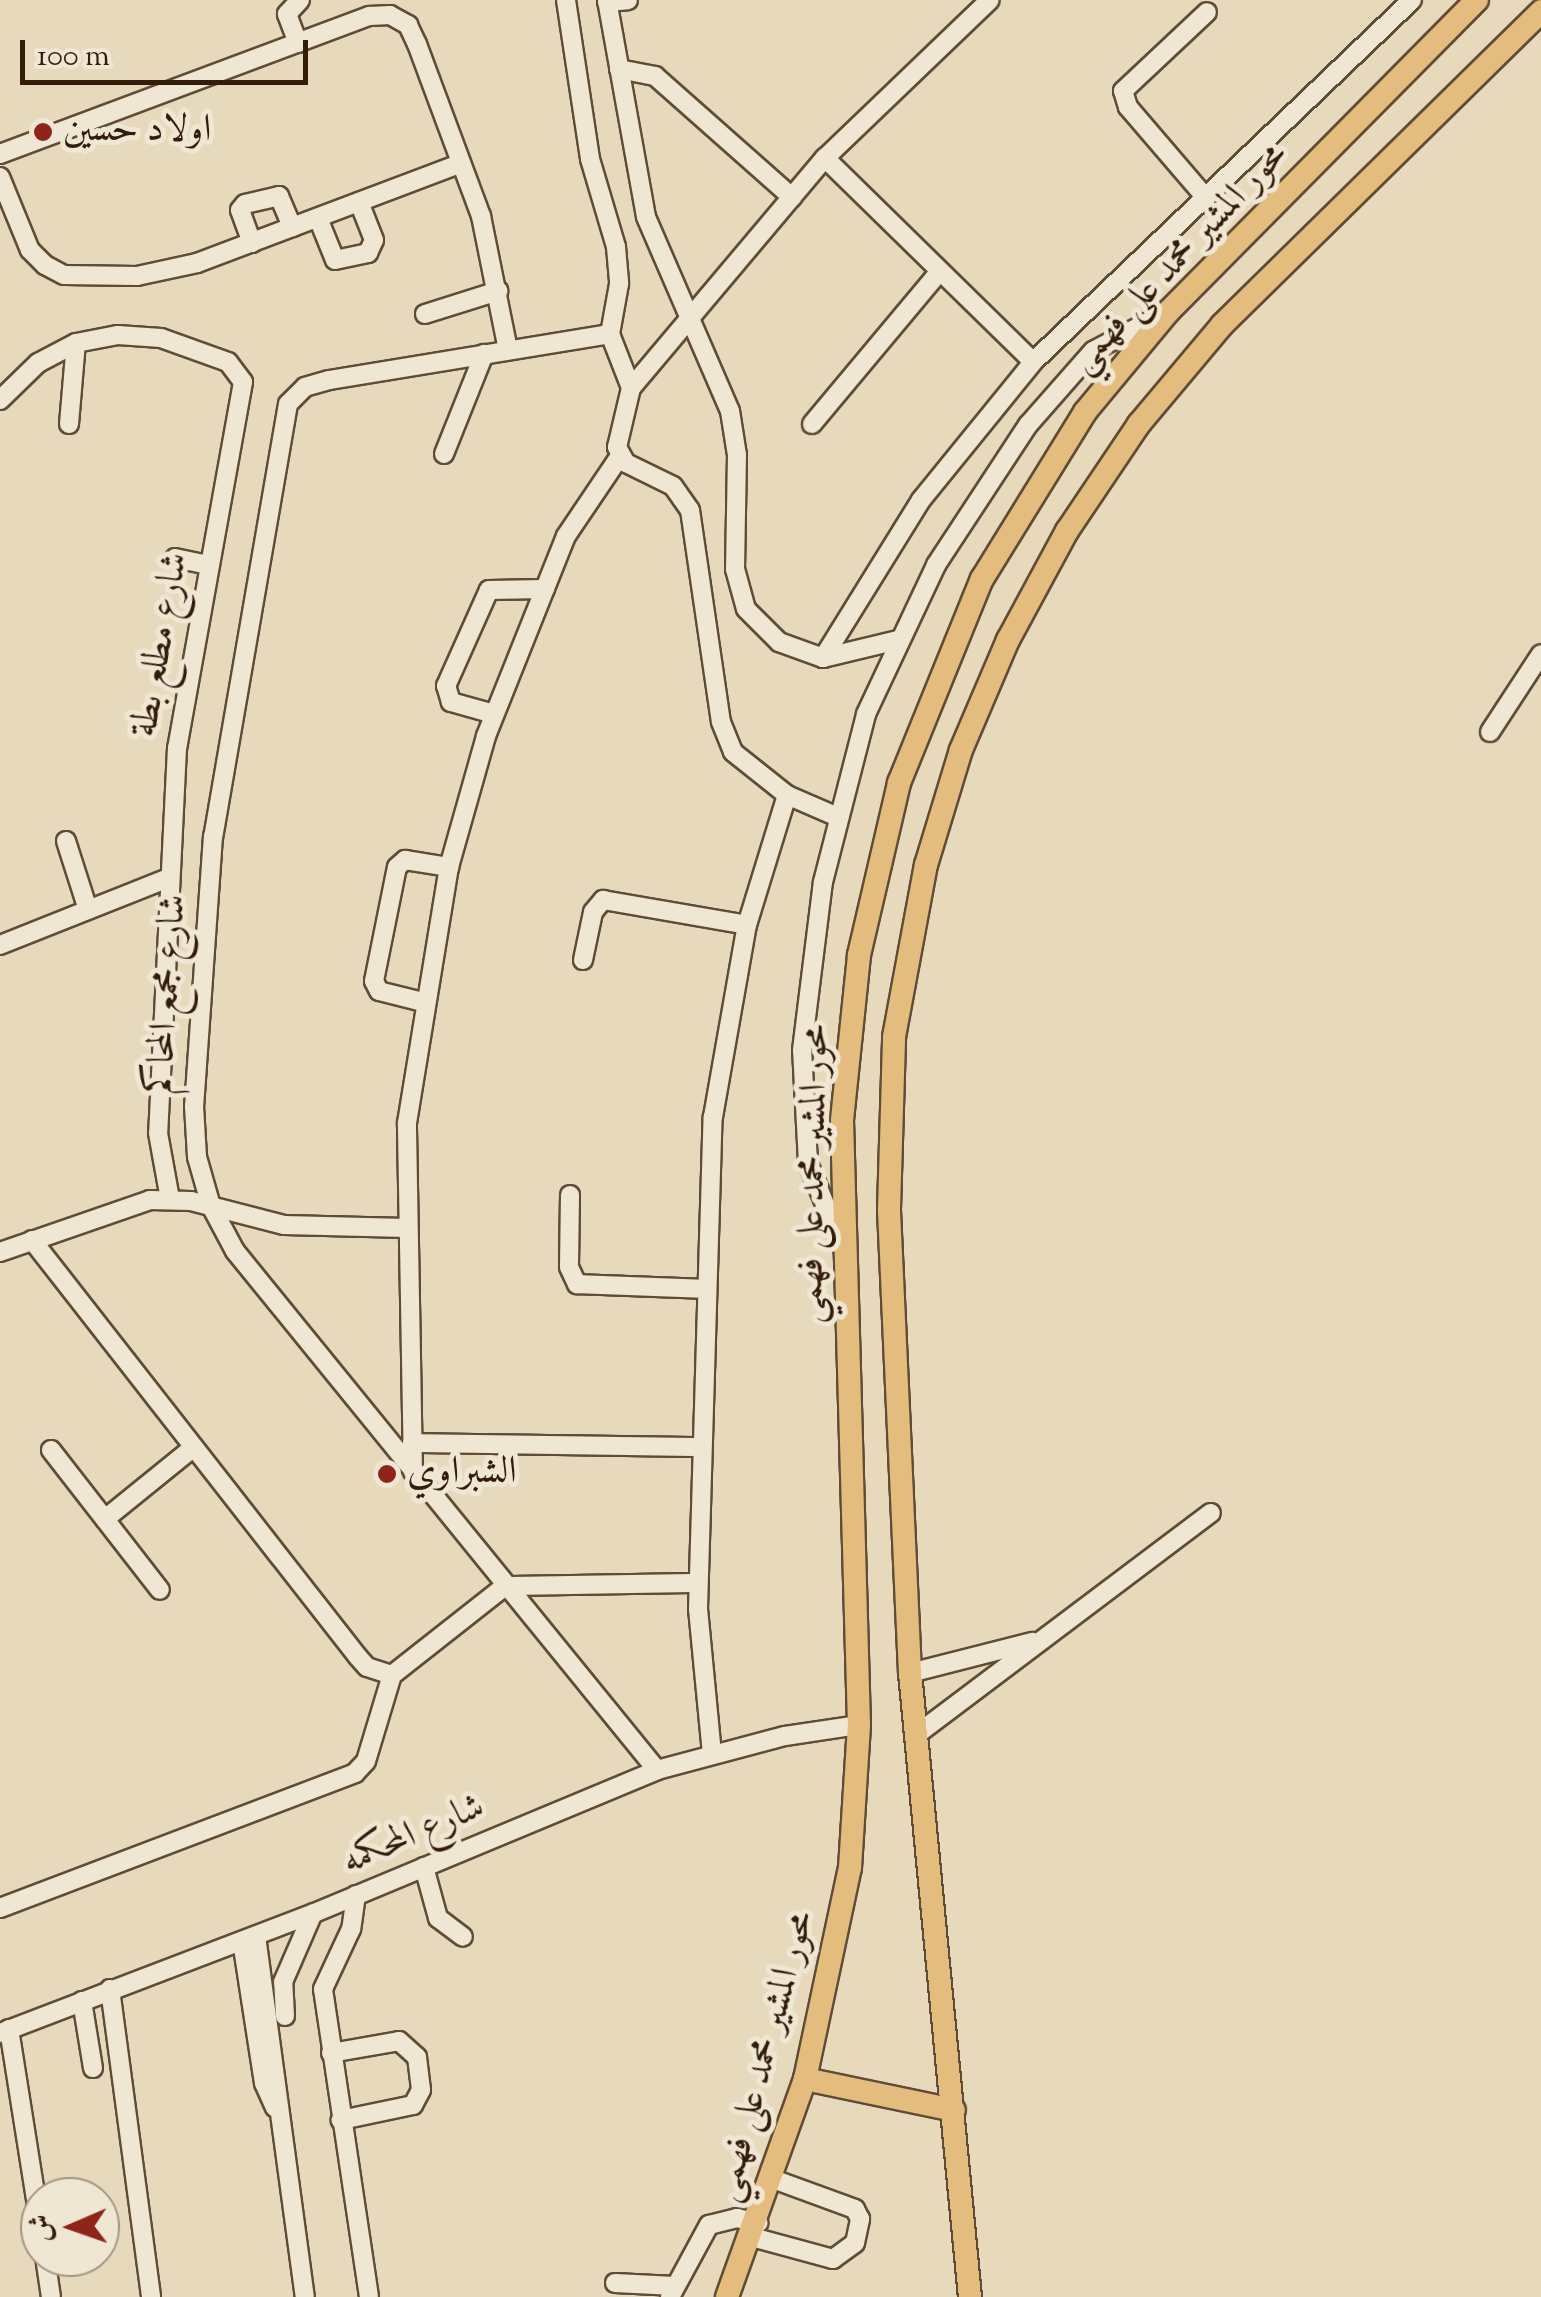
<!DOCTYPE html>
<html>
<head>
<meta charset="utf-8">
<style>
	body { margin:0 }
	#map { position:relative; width:1541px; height:2297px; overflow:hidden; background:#e7d9bc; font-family:"Sorts Mill Goudy",Amiri,serif }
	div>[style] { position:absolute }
	.roads { filter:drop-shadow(2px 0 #604c36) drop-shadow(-2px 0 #604c36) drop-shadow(0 2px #604c36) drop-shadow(0 -2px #604c36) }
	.minor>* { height:18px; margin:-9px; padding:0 9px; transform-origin:9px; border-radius:9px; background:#efe6d3 }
	.major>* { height:22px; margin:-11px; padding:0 11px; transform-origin:11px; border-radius:11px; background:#e4bc7e }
	.dots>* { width:28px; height:28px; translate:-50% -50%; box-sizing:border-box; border:5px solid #efe6d3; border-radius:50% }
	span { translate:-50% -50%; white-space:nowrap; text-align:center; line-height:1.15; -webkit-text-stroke:10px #efe6d3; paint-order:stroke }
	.poi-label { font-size:38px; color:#331d09 }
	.left { translate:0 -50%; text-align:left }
	.street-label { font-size:38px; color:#331d09 }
	.north { position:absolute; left:20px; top:2177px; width:100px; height:100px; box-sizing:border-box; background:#efe6d3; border:2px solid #a49682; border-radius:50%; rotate:268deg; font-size:28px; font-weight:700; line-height:40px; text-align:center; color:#331d09 }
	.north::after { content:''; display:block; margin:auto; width:35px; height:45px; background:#8f2418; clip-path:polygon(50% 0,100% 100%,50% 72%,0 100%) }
	.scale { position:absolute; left:20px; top:40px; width:288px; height:45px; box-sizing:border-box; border:5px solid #331d09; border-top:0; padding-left:12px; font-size:30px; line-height:35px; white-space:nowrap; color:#331d09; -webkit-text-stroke:8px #efe6d3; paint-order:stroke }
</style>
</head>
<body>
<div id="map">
	<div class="roads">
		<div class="minor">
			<div style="left:566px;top:0;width:161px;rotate:81.4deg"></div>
			<div style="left:590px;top:159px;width:92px;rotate:73.5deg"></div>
			<div style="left:616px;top:247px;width:37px;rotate:85deg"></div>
			<div style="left:619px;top:284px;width:51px;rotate:100.2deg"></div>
			<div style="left:610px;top:334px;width:58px;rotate:68.7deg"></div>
			<div style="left:631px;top:388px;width:61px;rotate:103.3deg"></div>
			<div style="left:617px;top:447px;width:18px;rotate:61deg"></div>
			<div style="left:626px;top:463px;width:52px;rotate:26.1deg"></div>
			<div style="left:673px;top:486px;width:29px;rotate:55deg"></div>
			<div style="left:690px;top:510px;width:214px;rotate:81.7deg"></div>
			<div style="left:721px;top:722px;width:32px;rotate:68deg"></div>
			<div style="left:733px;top:752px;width:69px;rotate:38.5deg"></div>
			<div style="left:787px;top:795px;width:56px;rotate:23.3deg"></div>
			<div style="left:607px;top:0;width:220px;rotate:79.8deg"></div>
			<div style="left:646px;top:217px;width:211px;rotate:66.6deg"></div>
			<div style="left:730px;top:411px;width:45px;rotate:81deg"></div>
			<div style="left:737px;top:455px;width:114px;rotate:91deg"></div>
			<div style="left:735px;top:569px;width:41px;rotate:74.6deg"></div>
			<div style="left:746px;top:609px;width:47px;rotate:45deg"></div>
			<div style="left:779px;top:642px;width:47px;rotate:20deg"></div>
			<div style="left:823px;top:658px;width:77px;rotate:-13.5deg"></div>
			<div style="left:607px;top:2px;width:21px;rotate:-5deg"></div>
			<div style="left:298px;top:43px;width:31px;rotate:-111deg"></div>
			<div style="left:287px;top:14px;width:19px;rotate:-47deg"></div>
			<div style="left:619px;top:69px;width:37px;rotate:11deg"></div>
			<div style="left:655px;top:76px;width:183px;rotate:41.5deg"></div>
			<div style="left:0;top:154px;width:395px;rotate:-20.5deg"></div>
			<div style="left:370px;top:16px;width:20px;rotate:-3deg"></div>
			<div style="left:390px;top:15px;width:21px;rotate:29deg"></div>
			<div style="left:408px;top:25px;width:21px;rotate:65deg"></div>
			<div style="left:417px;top:44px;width:184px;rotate:69.6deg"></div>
			<div style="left:481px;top:216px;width:137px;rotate:78.6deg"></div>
			<div style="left:825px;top:158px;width:291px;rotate:44.4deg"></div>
			<div style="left:0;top:177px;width:79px;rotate:67.7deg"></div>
			<div style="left:30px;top:250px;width:21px;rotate:45deg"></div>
			<div style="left:45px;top:265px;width:21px;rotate:28deg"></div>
			<div style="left:64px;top:275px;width:73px;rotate:0.8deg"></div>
			<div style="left:137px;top:276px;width:61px;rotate:-12.2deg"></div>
			<div style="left:197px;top:263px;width:282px;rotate:-20.7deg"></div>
			<div style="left:1206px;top:198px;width:120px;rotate:-130.6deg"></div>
			<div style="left:1128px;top:107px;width:17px;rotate:-107deg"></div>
			<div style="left:1123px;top:91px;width:115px;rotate:-43.2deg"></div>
			<div style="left:318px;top:218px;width:45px;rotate:68deg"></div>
			<div style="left:335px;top:260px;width:34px;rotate:-12deg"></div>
			<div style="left:368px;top:253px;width:14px;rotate:-65deg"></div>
			<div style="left:374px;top:240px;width:41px;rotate:-111.5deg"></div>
			<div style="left:252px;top:243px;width:35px;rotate:-110deg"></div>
			<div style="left:240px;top:210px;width:8px;rotate:-50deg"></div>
			<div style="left:245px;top:204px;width:35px;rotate:-13deg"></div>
			<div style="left:279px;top:196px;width:34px;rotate:67deg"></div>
			<div style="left:425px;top:314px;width:77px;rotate:-17.5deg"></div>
			<div style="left:610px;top:334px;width:285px;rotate:170.7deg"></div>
			<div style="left:329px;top:380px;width:25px;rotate:164deg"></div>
			<div style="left:305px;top:387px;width:24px;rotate:135deg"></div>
			<div style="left:288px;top:404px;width:438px;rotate:99.8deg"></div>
			<div style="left:213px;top:836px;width:271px;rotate:94deg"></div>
			<div style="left:194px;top:1106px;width:51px;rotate:86.6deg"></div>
			<div style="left:197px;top:1157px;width:51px;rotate:74.1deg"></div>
			<div style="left:211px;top:1206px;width:51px;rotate:61.9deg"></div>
			<div style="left:235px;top:1251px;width:669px;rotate:50.89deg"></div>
			<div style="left:631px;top:388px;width:301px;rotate:-49.9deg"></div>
			<div style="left:825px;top:158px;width:228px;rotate:-43.8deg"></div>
			<div style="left:0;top:400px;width:53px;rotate:-44.2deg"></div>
			<div style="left:38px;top:363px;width:43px;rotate:-27.8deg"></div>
			<div style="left:76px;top:343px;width:43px;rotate:-10.8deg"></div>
			<div style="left:118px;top:335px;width:43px;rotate:4deg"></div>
			<div style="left:161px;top:338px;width:71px;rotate:19.7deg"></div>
			<div style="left:228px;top:362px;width:25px;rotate:53deg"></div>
			<div style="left:243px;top:382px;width:372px;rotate:100.2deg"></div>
			<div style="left:177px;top:748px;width:385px;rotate:92.8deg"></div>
			<div style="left:158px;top:1133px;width:67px;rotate:79.7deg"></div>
			<div style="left:69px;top:424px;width:81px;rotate:-85.1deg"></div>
			<div style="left:812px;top:424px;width:199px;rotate:-50.1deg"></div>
			<div style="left:444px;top:454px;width:108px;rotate:-68.2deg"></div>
			<div style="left:175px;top:558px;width:34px;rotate:12deg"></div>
			<div style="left:823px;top:658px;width:186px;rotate:-58.2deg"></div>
			<div style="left:921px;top:500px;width:178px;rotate:-50.9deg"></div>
			<div style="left:1033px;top:362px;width:524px;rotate:-43.69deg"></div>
			<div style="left:494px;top:714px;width:45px;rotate:-164.4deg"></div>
			<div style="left:451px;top:702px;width:17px;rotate:-107deg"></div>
			<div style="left:446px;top:686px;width:105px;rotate:-65.9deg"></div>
			<div style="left:489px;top:590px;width:56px;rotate:-1deg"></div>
			<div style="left:1490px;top:732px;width:93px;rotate:-56.8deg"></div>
			<div style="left:66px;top:841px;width:72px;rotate:72.3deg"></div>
			<div style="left:0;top:945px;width:181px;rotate:-21.7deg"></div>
			<div style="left:583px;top:960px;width:49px;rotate:-78.2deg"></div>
			<div style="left:593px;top:912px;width:16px;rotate:-50deg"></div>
			<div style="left:603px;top:900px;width:146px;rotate:9.8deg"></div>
			<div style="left:423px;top:1002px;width:45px;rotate:-166deg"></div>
			<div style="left:379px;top:991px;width:11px;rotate:-117deg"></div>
			<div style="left:374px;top:981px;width:116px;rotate:-78.6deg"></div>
			<div style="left:397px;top:867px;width:11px;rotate:-41deg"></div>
			<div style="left:405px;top:860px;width:45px;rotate:9deg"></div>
			<div style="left:570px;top:1195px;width:72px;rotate:90.8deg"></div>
			<div style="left:569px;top:1267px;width:19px;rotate:65deg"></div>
			<div style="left:577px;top:1284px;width:129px;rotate:2.2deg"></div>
			<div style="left:32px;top:1240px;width:529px;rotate:51.98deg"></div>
			<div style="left:358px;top:1657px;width:13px;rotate:48deg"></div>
			<div style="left:367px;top:1667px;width:26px;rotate:18deg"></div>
			<div style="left:843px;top:1248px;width:92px;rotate:-112.4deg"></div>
			<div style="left:808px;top:1163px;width:113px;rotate:-93deg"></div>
			<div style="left:802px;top:1050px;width:169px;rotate:-82.9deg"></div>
			<div style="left:823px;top:882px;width:173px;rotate:-75.6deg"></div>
			<div style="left:866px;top:714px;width:165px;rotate:-64.8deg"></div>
			<div style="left:936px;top:565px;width:168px;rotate:-56.7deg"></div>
			<div style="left:1028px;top:425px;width:98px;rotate:-48.7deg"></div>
			<div style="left:1093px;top:351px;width:84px;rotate:-27.8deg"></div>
			<div style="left:0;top:1252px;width:159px;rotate:-19.1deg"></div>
			<div style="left:150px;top:1200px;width:41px;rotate:1.4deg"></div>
			<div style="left:191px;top:1201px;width:96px;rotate:14.5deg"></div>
			<div style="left:284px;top:1225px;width:123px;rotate:1.4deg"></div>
			<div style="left:412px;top:1443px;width:290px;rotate:0.8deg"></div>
			<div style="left:51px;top:1450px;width:177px;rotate:52.1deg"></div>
			<div style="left:413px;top:1472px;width:349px;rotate:-91deg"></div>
			<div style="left:407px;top:1123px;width:259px;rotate:-80.7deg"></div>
			<div style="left:449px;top:867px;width:136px;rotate:-74.2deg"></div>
			<div style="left:486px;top:736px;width:215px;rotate:-68.2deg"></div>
			<div style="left:566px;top:536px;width:97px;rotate:-56deg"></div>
			<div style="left:105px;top:1519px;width:114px;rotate:-39deg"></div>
			<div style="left:910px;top:1673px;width:126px;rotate:-14.3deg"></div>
			<div style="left:916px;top:1735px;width:369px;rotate:-37deg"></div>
			<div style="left:712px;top:1754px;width:146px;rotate:-95.5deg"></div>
			<div style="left:698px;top:1609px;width:492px;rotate:-88.3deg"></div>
			<div style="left:713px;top:1117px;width:195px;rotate:-80deg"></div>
			<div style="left:747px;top:925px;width:136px;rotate:-72.9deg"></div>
			<div style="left:424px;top:1867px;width:53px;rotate:74.6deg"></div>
			<div style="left:438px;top:1918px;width:31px;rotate:37deg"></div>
			<div style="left:356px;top:1895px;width:34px;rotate:98deg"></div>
			<div style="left:351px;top:1929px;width:66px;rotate:115deg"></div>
			<div style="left:323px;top:1989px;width:311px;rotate:81.5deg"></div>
			<div style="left:0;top:1908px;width:380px;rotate:-20.8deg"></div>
			<div style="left:355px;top:1773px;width:16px;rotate:-47deg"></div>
			<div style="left:366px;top:1761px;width:90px;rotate:-73.2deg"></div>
			<div style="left:392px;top:1675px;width:144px;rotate:-38.2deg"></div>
			<div style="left:505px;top:1586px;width:193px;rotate:-0.9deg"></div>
			<div style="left:256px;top:1936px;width:364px;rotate:82.3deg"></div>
			<div style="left:242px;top:1941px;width:144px;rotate:81.2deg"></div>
			<div style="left:264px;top:2083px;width:27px;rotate:66deg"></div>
			<div style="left:110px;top:1989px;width:311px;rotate:82.4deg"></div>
			<div style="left:82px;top:2001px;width:68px;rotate:80.7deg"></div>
			<div style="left:285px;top:2016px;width:34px;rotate:-93deg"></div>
			<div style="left:283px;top:1982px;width:75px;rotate:-66.5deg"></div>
			<div style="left:9px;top:2029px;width:197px;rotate:81deg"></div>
			<div style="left:0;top:2033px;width:329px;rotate:-20.9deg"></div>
			<div style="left:307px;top:1916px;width:379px;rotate:-22.6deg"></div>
			<div style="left:657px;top:1770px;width:132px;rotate:-14.9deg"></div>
			<div style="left:785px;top:1736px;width:75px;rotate:-8.5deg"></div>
			<div style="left:331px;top:2053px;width:69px;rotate:-10deg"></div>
			<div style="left:399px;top:2041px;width:24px;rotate:42deg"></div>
			<div style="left:417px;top:2057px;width:33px;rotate:83deg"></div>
			<div style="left:421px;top:2090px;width:17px;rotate:118deg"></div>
			<div style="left:413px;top:2105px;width:74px;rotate:168.2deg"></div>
			<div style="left:752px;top:2237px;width:84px;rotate:15.2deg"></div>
			<div style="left:833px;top:2259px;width:27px;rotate:-36deg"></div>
			<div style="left:855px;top:2243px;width:25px;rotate:-78deg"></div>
			<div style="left:860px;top:2219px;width:11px;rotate:-117deg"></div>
			<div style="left:855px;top:2209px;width:87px;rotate:-159.9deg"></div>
			<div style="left:45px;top:2257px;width:40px;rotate:81.5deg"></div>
			<div style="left:615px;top:2283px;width:60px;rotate:2.9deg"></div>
			<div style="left:670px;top:2297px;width:82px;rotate:-61.6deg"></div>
			<div style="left:709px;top:2225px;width:29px;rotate:-14deg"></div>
			<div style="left:737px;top:2218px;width:22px;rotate:13deg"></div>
		</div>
		<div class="major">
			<div style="left:805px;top:2079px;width:152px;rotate:11.8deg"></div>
			<div style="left:727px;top:2297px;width:232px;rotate:-70.3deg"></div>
			<div style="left:805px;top:2079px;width:216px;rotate:-78deg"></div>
			<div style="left:850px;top:1868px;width:143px;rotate:-86.4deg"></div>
			<div style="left:859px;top:1725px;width:605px;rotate:-91.61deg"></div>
			<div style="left:842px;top:1120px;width:166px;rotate:-84.1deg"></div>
			<div style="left:859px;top:955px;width:177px;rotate:-76.9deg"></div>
			<div style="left:899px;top:783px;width:220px;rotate:-67.9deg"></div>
			<div style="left:982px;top:579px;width:196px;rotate:-58.3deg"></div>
			<div style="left:1085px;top:412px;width:130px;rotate:-50.3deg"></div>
			<div style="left:1168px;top:312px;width:439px;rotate:-45.3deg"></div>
			<div style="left:970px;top:2297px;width:627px;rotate:-95.49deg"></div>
			<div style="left:910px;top:1673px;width:464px;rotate:-92.6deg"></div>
			<div style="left:889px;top:1209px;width:172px;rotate:-88.3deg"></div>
			<div style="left:894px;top:1037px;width:175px;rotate:-79.5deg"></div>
			<div style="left:926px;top:865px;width:120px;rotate:-73.1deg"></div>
			<div style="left:961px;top:750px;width:120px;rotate:-66.9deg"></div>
			<div style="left:1008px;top:640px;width:124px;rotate:-61.6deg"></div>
			<div style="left:1067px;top:531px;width:129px;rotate:-56.1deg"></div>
			<div style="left:1139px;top:424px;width:129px;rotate:-50deg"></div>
			<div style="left:1222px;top:325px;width:448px;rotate:-44.5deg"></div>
		</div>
	</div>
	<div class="dots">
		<div style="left:43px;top:132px;background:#8f2418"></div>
		<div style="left:387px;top:1474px;background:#8f2418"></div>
	</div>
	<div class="poi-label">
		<span class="left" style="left:63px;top:132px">اولاد حسين</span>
		<span class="left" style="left:407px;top:1474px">الشبراوي</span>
	</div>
	<div class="street-label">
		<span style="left:1180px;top:259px;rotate:-47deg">محور المشير محمد على فهمي</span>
		<span style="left:162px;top:645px;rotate:-80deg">شارع مطلع بطة</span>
		<span style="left:169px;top:994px;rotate:-86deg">شارع مجمع المحاكم</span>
		<span style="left:815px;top:1174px;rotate:-89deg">محور المشير محمد على فهمي</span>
		<span style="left:414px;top:1836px;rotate:-23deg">شارع المحكمه</span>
		<span style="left:766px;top:2057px;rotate:-75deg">محور المشير محمد على فهمي</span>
	</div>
	<div class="north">ش</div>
	<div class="scale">100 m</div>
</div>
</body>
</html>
